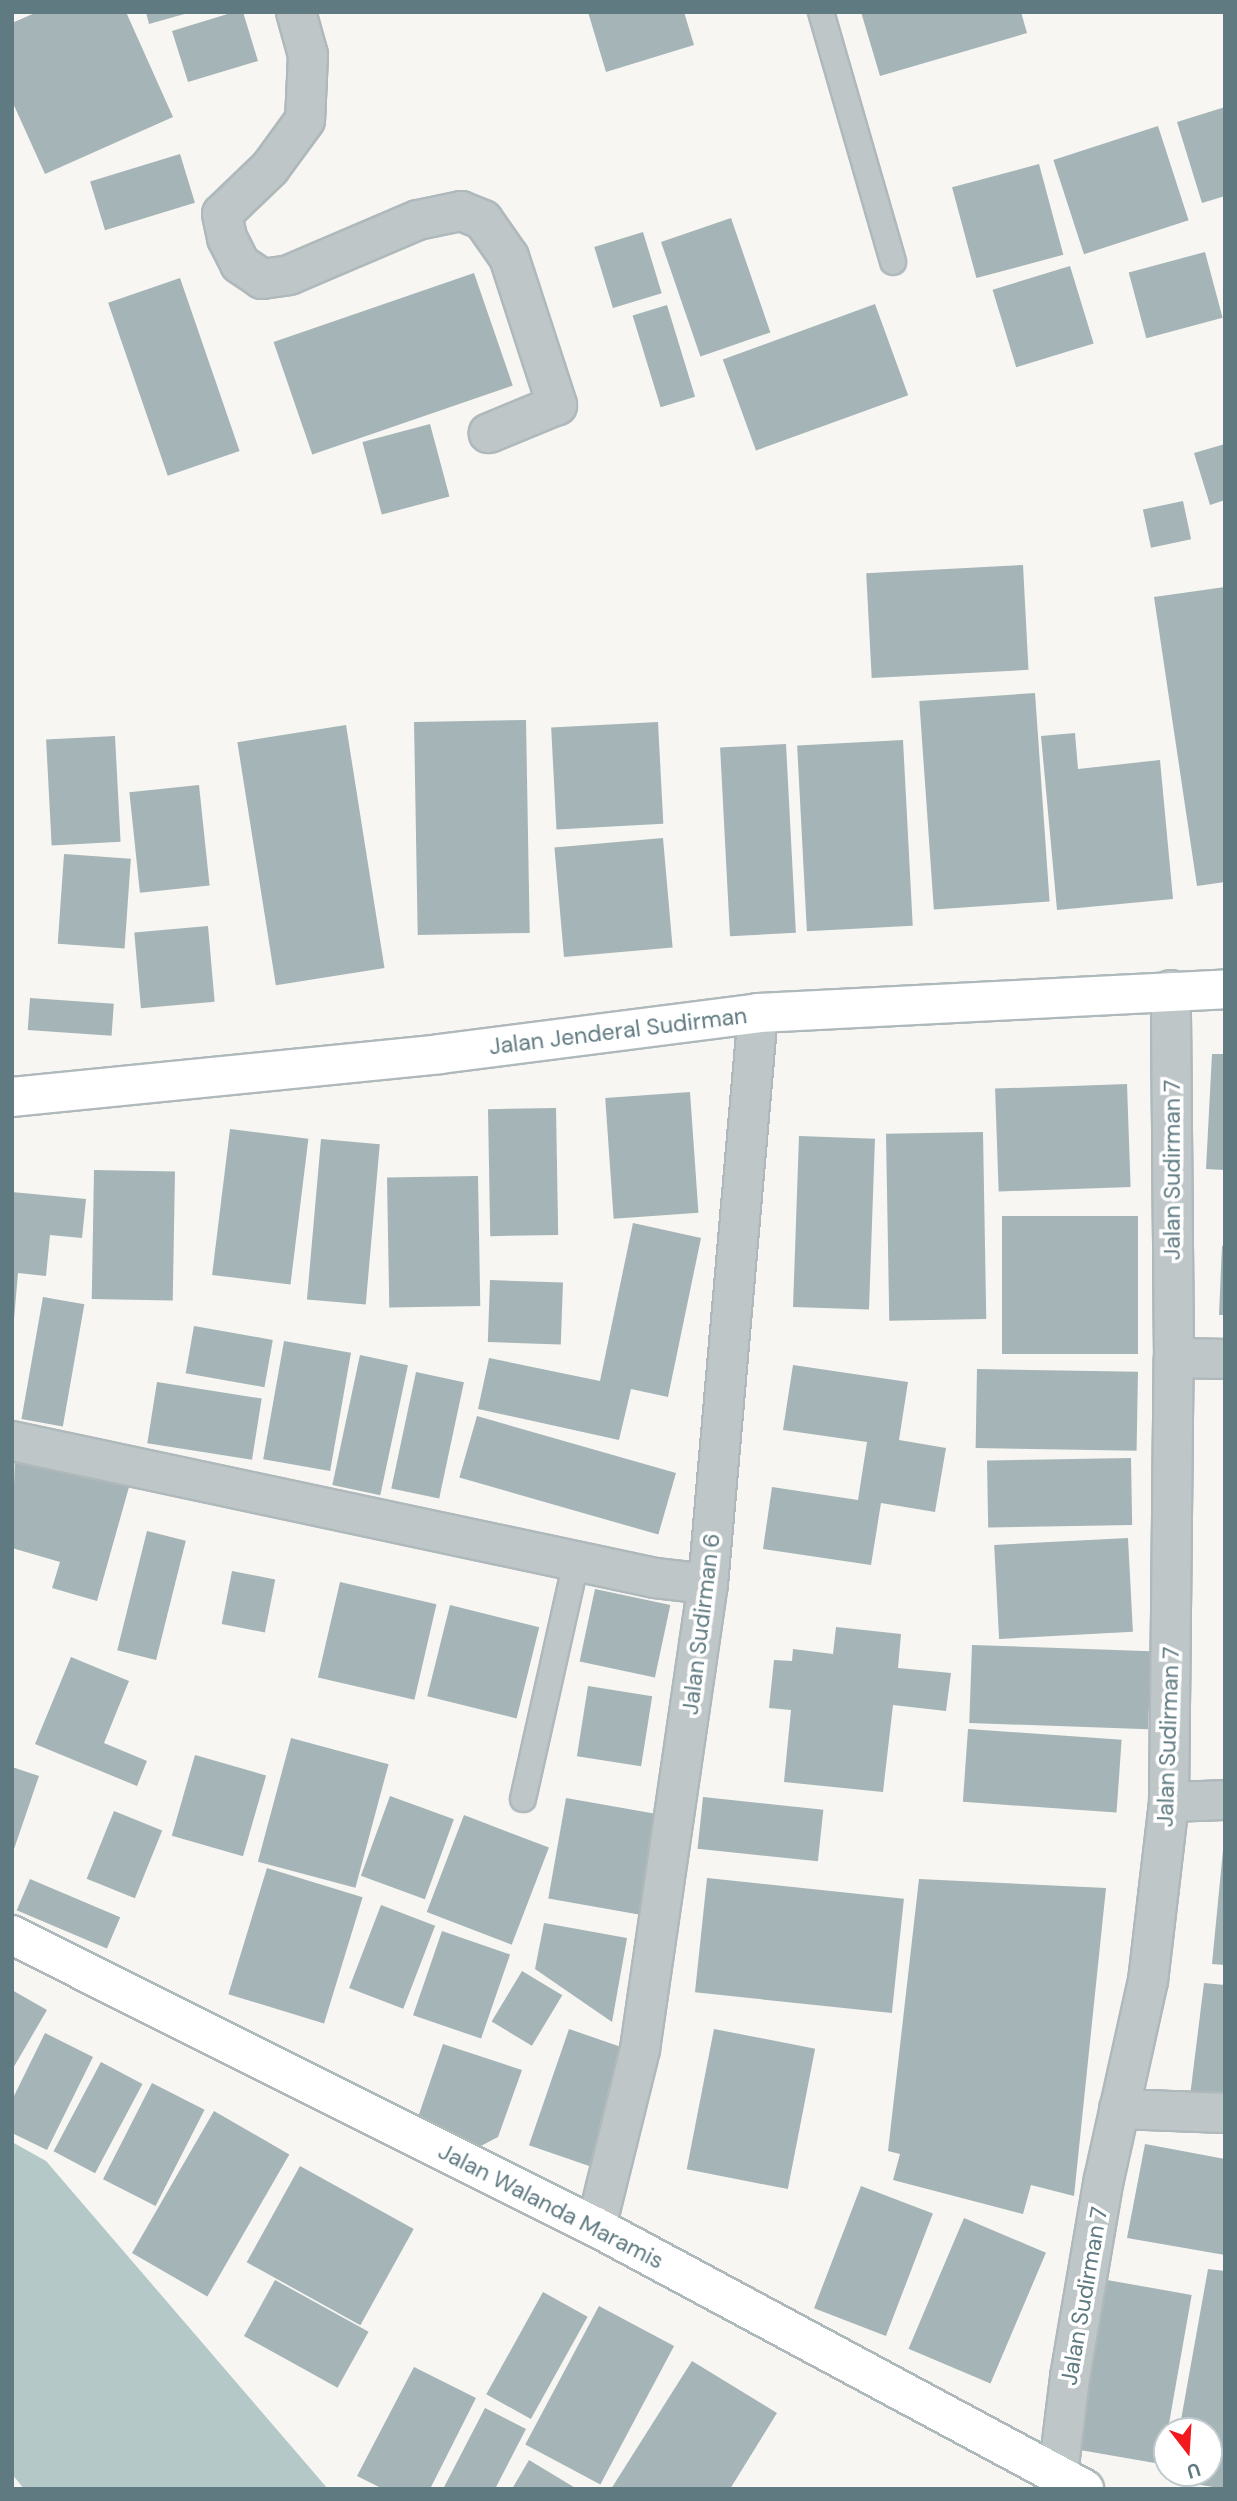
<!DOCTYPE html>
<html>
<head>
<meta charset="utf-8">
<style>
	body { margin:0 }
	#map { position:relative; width:1237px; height:2501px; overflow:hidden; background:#f7f6f3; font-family:"DM Sans",sans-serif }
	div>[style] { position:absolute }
	.water>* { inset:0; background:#b4c8c8 }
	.building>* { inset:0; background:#a5b4b6; transform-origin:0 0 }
	.roads { filter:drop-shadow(2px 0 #afb9bb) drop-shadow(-2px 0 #afb9bb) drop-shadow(0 2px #afb9bb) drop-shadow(0 -2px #afb9bb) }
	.lane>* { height:24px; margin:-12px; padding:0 12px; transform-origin:12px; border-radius:12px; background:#bfc6c8 }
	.street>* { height:38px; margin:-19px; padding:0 19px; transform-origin:19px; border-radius:19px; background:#bfc6c8 }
	.secondary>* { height:38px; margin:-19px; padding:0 19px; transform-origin:19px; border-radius:19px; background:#fff }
	.highway>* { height:38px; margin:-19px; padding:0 19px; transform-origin:19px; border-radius:19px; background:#fff }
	span { translate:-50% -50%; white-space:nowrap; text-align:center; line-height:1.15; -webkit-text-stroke:7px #fff; paint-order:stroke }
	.street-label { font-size:23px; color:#5f7a81 }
	.frame { position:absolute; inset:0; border:14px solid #5f7a81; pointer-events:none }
	.north { position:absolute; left:1153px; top:2417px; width:70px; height:70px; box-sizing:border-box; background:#fff; border:2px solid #bfcacd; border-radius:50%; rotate:163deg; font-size:19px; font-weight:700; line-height:28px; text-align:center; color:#5f7a81 }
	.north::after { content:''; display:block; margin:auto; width:24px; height:32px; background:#f2181e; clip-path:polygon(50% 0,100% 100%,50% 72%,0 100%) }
</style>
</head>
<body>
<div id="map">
	<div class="water">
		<div style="clip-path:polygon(12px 2142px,46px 2161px,328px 2489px,24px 2489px,12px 2474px)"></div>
	</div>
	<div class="building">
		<div style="clip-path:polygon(37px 12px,126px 12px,173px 117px,45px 174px,12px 101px,12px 23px)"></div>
		<div style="clip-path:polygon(146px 12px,188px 12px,188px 13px,149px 24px)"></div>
		<div style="clip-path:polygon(234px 12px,243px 12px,258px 61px,188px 82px,172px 31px)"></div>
		<div style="clip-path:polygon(588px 12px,684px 12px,694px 45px,606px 72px)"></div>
		<div style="clip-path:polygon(861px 12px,1021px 12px,1027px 33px,880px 76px)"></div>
		<div style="clip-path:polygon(1225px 107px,1225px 196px,1202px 203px,1177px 122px)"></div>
		<div style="left:1158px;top:126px;width:99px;height:110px;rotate:72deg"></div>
		<div style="left:180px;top:154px;width:51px;height:94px;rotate:73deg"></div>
		<div style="left:1039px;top:164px;width:94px;height:90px;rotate:75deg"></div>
		<div style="left:731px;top:218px;width:121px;height:74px;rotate:71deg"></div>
		<div style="left:643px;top:232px;width:64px;height:51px;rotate:73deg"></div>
		<div style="left:1205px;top:252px;width:68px;height:79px;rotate:75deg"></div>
		<div style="left:1070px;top:266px;width:81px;height:81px;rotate:73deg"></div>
		<div style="left:474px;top:273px;width:119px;height:212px;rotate:71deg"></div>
		<div style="left:180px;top:278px;width:183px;height:76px;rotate:71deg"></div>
		<div style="left:875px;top:304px;width:97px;height:162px;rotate:70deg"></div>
		<div style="left:667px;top:305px;width:96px;height:36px;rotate:73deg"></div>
		<div style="left:430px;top:424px;width:75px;height:70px;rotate:75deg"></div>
		<div style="clip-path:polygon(1225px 444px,1225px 500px,1210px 505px,1194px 453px)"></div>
		<div style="left:1183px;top:501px;width:39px;height:41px;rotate:78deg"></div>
		<div style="left:1023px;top:565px;width:105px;height:157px;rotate:87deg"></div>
		<div style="clip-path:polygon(1225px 587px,1225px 882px,1197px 886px,1154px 597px)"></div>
		<div style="left:1035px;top:693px;width:209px;height:116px;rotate:86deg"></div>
		<div style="left:526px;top:720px;width:213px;height:112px;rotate:89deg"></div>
		<div style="left:658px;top:722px;width:102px;height:107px;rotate:87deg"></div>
		<div style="left:346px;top:725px;width:246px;height:110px;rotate:81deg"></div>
		<div style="clip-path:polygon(1075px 733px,1078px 769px,1160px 760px,1173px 899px,1057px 910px,1041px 736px)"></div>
		<div style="left:115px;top:736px;width:106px;height:69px;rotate:87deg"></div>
		<div style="left:903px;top:740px;width:186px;height:106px;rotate:87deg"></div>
		<div style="left:786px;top:744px;width:189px;height:66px;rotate:87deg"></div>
		<div style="left:199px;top:785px;width:101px;height:70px;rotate:84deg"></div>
		<div style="left:663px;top:838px;width:110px;height:109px;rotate:85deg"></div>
		<div style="left:64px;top:854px;width:67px;height:90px;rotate:4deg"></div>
		<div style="left:208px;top:926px;width:76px;height:74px;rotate:85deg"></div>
		<div style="left:30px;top:998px;width:84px;height:32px;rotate:4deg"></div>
		<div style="clip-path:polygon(1212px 1054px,1225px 1054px,1225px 1170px,1206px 1169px)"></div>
		<div style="left:1127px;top:1084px;width:103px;height:132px;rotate:88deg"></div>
		<div style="left:690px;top:1092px;width:121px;height:85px;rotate:86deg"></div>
		<div style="left:556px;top:1108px;width:127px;height:68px;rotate:89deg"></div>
		<div style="left:230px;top:1129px;width:79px;height:147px;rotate:7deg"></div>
		<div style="left:983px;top:1132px;width:187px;height:97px;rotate:89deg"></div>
		<div style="left:799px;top:1136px;width:76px;height:171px;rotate:2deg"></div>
		<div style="left:321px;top:1139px;width:59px;height:161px;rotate:5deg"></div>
		<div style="left:94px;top:1170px;width:81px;height:129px;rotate:1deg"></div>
		<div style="left:478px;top:1176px;width:130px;height:91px;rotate:89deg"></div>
		<div style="clip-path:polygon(12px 1192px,86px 1199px,82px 1238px,50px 1235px,46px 1276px,18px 1273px,14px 1319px)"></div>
		<div style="left:1002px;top:1216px;width:136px;height:138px"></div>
		<div style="clip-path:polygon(633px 1223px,701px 1238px,668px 1397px,631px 1389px,619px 1440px,478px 1409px,489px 1358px,600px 1381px)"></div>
		<div style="clip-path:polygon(1222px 1246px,1225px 1246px,1225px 1315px,1219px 1315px)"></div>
		<div style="left:490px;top:1280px;width:73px;height:62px;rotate:2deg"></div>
		<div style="left:43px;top:1297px;width:42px;height:124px;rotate:10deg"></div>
		<div style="left:194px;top:1326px;width:80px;height:48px;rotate:10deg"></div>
		<div style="left:284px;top:1341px;width:68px;height:120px;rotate:10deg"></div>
		<div style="left:360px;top:1355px;width:49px;height:133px;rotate:12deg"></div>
		<div style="clip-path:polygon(793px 1365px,908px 1382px,899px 1440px,946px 1448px,935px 1512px,881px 1503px,871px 1565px,763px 1549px,772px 1487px,858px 1500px,867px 1442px,783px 1430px)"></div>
		<div style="left:977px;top:1369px;width:161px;height:79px;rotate:1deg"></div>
		<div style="left:416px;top:1372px;width:49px;height:119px;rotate:12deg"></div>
		<div style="left:157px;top:1382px;width:106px;height:62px;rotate:9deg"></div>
		<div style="left:477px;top:1416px;width:207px;height:64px;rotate:16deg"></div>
		<div style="clip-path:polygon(15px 1454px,129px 1487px,97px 1601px,52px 1588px,60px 1562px,12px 1548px)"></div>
		<div style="left:1131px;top:1458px;width:67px;height:144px;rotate:89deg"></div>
		<div style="left:147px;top:1531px;width:40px;height:123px;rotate:14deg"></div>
		<div style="left:1128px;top:1538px;width:94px;height:134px;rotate:87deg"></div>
		<div style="left:232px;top:1571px;width:44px;height:54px;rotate:11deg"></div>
		<div style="left:340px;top:1582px;width:99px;height:98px;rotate:13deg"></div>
		<div style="left:595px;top:1589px;width:77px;height:74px;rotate:12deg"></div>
		<div style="left:450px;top:1605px;width:92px;height:94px;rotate:14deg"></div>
		<div style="clip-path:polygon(836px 1627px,901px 1634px,898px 1668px,951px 1673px,946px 1711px,893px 1705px,883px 1792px,784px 1782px,791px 1710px,769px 1708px,774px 1660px,792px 1661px,793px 1649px,833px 1654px)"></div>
		<div style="left:972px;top:1645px;width:179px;height:78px;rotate:2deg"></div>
		<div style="clip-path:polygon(71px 1657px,129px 1681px,104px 1743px,147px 1761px,137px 1786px,35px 1744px)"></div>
		<div style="left:588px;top:1686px;width:65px;height:71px;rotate:9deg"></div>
		<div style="left:968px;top:1729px;width:154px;height:73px;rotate:4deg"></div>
		<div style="left:291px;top:1738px;width:101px;height:128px;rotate:15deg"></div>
		<div style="left:195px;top:1755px;width:74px;height:84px;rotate:16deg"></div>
		<div style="clip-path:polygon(12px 1767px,39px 1776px,13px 1852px,12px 1852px)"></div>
		<div style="left:390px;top:1796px;width:68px;height:85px;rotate:20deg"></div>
		<div style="left:703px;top:1797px;width:121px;height:52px;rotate:6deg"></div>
		<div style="left:566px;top:1798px;width:92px;height:102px;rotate:10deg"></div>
		<div style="left:114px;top:1811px;width:52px;height:73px;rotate:22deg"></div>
		<div style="left:464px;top:1815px;width:91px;height:104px;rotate:21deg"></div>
		<div style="clip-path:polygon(1223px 1850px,1225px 1850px,1225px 1965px,1212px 1964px)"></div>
		<div style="left:267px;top:1868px;width:100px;height:132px;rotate:17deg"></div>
		<div style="left:707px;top:1878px;width:198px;height:115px;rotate:6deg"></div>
		<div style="left:30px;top:1879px;width:98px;height:34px;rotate:23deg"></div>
		<div style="clip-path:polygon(919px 1879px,1106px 1888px,1074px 2196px,1031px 2185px,1023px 2214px,893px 2180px,900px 2154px,888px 2151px)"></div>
		<div style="left:381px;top:1905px;width:58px;height:89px;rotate:21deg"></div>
		<div style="clip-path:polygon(544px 1923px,627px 1938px,612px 2022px,535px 1969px)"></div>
		<div style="left:442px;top:1931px;width:72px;height:89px;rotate:19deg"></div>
		<div style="left:522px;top:1971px;width:47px;height:59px;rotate:31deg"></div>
		<div style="clip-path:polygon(1204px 1983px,1225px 1985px,1225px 2100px,1190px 2096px)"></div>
		<div style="clip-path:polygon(12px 1990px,47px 2010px,12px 2070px)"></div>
		<div style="left:569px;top:2029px;width:69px;height:123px;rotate:19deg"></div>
		<div style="left:714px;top:2029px;width:103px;height:143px;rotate:11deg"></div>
		<div style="clip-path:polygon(45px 2033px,93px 2057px,47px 2150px,12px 2133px,12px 2100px)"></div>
		<div style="clip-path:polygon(443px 2044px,522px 2070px,498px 2137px,475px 2149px,414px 2129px)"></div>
		<div style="left:101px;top:2062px;width:47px;height:101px;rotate:28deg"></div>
		<div style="left:152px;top:2083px;width:59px;height:108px;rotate:27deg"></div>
		<div style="left:214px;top:2111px;width:87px;height:164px;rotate:30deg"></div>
		<div style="clip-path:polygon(1145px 2144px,1225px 2159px,1225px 2255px,1127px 2238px)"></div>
		<div style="left:300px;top:2166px;width:130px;height:110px;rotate:29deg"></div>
		<div style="left:861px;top:2186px;width:77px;height:131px;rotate:21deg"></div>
		<div style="left:964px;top:2218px;width:89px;height:142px;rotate:23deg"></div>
		<div style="clip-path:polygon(1208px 2269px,1225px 2271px,1225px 2489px,1171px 2480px,1172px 2473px,1209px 2473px,1209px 2431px,1179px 2431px)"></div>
		<div style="left:275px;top:2280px;width:107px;height:64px;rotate:29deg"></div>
		<div style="left:1107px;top:2280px;width:86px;height:172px;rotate:10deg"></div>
		<div style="left:543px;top:2292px;width:51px;height:117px;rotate:29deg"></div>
		<div style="left:599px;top:2306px;width:85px;height:157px;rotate:28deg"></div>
		<div style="clip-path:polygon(692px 2361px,777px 2413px,730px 2489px,611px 2489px)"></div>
		<div style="clip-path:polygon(414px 2367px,476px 2398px,430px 2489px,383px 2489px,357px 2476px)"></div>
		<div style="clip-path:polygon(485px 2408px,526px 2429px,495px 2489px,443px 2489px)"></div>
		<div style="clip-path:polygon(529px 2460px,577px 2489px,512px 2489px)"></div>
	</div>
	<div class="roads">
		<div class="lane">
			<div style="left:821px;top:12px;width:260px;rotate:73.9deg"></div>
			<div style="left:523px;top:1799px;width:243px;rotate:-77.4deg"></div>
		</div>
		<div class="street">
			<div style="left:296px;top:12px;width:45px;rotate:74.4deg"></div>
			<div style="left:308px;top:55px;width:65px;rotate:92.6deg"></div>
			<div style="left:305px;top:120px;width:59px;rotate:126.1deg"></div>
			<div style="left:270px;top:168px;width:66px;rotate:136.2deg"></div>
			<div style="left:222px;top:214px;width:25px;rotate:78deg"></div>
			<div style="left:227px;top:238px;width:29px;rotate:63deg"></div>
			<div style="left:240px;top:264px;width:27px;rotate:34deg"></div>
			<div style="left:262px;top:279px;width:27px;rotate:-8deg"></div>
			<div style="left:289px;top:275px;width:140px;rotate:-23.1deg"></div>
			<div style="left:418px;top:220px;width:44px;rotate:-11.8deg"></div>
			<div style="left:461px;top:211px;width:24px;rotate:22deg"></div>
			<div style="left:483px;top:220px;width:45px;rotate:54.9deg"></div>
			<div style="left:509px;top:257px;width:156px;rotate:72deg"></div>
			<div style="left:557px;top:405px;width:74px;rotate:157.6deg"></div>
			<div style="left:1174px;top:1358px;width:51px;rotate:1.1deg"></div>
			<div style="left:12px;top:1441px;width:657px;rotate:12.03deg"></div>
			<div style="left:655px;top:1578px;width:53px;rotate:6.5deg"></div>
			<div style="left:1169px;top:1802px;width:56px;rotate:-2deg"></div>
			<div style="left:1119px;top:2109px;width:106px;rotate:2.2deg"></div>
			<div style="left:596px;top:2227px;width:183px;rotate:-76.1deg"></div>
			<div style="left:640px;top:2049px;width:470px;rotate:-81.7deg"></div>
			<div style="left:708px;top:1584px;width:573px;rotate:-85deg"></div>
			<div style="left:1058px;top:2474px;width:98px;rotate:-82.9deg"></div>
			<div style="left:1070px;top:2377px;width:201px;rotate:-80.3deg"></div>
			<div style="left:1104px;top:2179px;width:203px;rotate:-77.5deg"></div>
			<div style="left:1148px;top:1981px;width:180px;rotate:-83.3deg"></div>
			<div style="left:1169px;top:1802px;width:444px;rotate:-89.4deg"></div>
			<div style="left:1174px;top:1358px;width:368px;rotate:-90.5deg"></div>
		</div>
		<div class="secondary">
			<div style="left:12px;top:1935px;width:653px;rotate:26.57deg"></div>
			<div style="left:596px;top:2227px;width:554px;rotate:28.23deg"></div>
		</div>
		<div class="highway">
			<div style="left:12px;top:1097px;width:430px;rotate:-5.7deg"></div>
			<div style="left:440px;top:1054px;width:321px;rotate:-7.3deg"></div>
			<div style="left:758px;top:1013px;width:468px;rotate:-2.9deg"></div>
		</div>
	</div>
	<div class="street-label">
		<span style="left:618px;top:1031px;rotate:-7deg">Jalan Jenderal Sudirman</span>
		<span style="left:1172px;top:1170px;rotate:-90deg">Jalan Sudirman 7</span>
		<span style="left:701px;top:1624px;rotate:-83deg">Jalan Sudirman 6</span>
		<span style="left:1168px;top:1737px;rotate:-88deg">Jalan Sudirman 7</span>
		<span style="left:551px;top:2206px;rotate:27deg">Jalan Walanda Maramis</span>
		<span style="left:1084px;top:2296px;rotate:-80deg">Jalan Sudirman 7</span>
	</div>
	<div class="frame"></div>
	<div class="north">U</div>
</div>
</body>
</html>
